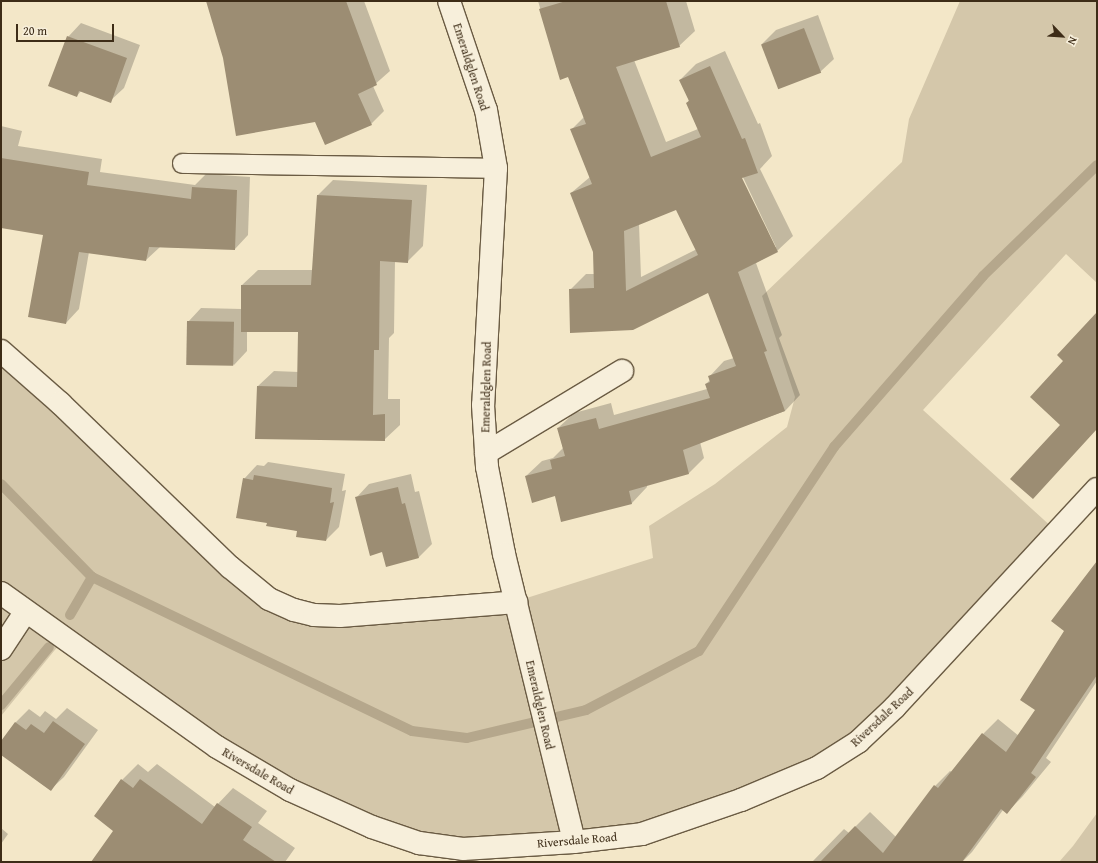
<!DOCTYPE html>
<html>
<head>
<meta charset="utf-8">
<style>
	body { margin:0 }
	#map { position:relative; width:1098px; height:863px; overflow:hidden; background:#f3e7c8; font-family:"Gentium Book Plus",serif }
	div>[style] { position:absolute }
	.green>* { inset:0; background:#d4c7aa }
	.shadow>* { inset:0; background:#0003 }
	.stream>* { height:10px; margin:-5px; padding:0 5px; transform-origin:5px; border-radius:5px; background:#b5a78c }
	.building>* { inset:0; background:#9c8d73; transform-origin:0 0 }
	.roads { filter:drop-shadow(1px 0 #6a5b43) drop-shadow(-1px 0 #6a5b43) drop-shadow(0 1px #6a5b43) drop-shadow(0 -1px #6a5b43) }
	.lane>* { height:19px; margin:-9.5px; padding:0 9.5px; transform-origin:9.5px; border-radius:9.5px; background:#f7efdb }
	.street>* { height:22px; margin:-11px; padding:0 11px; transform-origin:11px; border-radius:11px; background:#f7efdb }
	span { translate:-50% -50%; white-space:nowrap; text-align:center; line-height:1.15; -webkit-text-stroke:3px #f7efdb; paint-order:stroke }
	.street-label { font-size:12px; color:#3d2c17 }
	.frame { position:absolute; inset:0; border:2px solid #3d2c17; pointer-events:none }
	.north { position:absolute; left:1042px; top:16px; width:40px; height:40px; -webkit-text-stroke:3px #f7efdb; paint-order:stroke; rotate:115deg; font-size:11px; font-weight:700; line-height:16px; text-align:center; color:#3d2c17 }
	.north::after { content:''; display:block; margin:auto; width:14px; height:18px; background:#3d2c17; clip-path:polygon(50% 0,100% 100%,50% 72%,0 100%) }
	.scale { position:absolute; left:16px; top:24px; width:98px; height:18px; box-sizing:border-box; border:2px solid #3d2c17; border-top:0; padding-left:5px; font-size:12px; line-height:14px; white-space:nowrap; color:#3d2c17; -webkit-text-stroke:3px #f7efdb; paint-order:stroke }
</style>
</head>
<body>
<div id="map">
	<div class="green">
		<div style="clip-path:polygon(960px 1px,1097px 1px,1097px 283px,1066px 254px,923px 410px,1054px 529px,937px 660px,816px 765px,641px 832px,463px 848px,288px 789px,63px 640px,1px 716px,1px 351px,293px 609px,514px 602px,653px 558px,649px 526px,715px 484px,787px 427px,795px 397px,762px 296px,902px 162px,909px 119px)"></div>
		<div style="clip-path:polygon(1097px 813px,1097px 862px,1059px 862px,1073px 846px)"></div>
	</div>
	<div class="shadow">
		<div style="clip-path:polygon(207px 1px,364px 1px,390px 71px,373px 86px,384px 111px,371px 124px,316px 121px,224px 58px)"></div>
		<div style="clip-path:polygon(evenodd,538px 1px,686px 1px,695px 31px,679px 46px,634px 60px,666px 142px,698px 129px,687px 103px,689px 100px,680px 80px,696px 64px,725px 51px,758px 124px,760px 123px,772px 156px,760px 169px,793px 236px,777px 251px,756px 263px,782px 335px,779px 338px,800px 395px,785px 411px,700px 442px,704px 458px,689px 473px,647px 485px,647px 487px,632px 503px,562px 521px,555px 495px,526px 476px,542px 461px,553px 458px,563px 448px,558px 428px,574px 413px,611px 403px,614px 415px,707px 389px,706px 384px,710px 380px,709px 377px,724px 361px,734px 358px,709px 291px,632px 329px,570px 290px,586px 274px,595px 274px,594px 251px,571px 193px,590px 177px,572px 129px,584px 117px,568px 76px,561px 79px,538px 1px,741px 173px,776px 247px,774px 247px,739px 174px,741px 173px,538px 1px,676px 208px,697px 249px,641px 277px,639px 224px,676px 208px)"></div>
		<div style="clip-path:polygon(818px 15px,834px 59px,820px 72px,762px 44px,776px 30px)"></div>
		<div style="clip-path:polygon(81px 23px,140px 45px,124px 88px,110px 101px,81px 91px,77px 96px,68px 37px)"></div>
		<div style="clip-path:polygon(1px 126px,22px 131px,18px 146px,102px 159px,100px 172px,195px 185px,206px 174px,250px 177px,248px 235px,235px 249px,160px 247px,146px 260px,89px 252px,79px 309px,66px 323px,44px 234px,1px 215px)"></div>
		<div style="clip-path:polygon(333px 180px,427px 185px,423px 246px,407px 262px,395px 261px,394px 333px,389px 338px,388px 399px,400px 399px,400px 425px,384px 440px,258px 386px,274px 371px,299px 372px,299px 331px,247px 331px,247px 351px,234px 365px,188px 322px,201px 308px,242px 309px,242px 285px,258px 270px,313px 270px,318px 195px)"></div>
		<div style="clip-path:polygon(268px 462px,345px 474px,342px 491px,346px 490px,339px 527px,326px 540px,268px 522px,244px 479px,257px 465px,264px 466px)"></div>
		<div style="clip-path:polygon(411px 474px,415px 492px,419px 491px,432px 544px,419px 557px,386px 565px,383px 551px,356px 498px,369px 484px)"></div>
		<div style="clip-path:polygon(1097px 566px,1097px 681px,1046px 758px,1051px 762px,1022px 797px,1007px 812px,1003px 810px,972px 852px,962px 862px,812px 862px,844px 829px,849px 833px,870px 812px,896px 837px,935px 786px,950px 771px,952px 772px,983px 734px,998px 719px,1019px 736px,1037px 710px,1065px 631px)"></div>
		<div style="clip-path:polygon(67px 708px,98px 730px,64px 777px,50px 790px,1px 754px,1px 743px,16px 722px,29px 709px,40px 717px,45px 711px,56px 719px)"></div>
		<div style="clip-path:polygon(138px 764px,148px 772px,157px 764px,215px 807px,233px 788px,267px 811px,258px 823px,295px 848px,285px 862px,92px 862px,115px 830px,122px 780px)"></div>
		<div style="clip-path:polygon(1px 828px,8px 834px,1px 844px)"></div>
	</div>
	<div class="stream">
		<div style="left:1px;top:484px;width:130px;rotate:45.6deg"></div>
		<div style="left:92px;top:577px;width:355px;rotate:25.7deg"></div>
		<div style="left:412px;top:731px;width:55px;rotate:7.3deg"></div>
		<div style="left:467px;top:738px;width:122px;rotate:-13.2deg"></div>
		<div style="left:586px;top:710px;width:127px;rotate:-27.6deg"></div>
		<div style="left:699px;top:651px;width:245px;rotate:-56.5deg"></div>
		<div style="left:834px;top:447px;width:227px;rotate:-48.9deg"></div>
		<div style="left:983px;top:276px;width:159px;rotate:-44.2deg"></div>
		<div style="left:70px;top:615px;width:44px;rotate:-59.9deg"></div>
		<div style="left:1px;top:705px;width:75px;rotate:-50.4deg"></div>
	</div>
	<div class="building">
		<div style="clip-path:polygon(206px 1px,346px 1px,377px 85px,358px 94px,372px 125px,325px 145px,315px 122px,236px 136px,223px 58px)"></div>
		<div style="clip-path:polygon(evenodd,566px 1px,666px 1px,680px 47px,616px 67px,651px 157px,701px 137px,686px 103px,689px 101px,679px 80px,710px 66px,742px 139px,745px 138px,758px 173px,742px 178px,778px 252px,738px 272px,767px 351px,764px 352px,785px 411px,683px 450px,689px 474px,629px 491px,632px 504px,561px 522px,555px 496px,532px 503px,525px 476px,552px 469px,550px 460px,565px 456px,557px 428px,596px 418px,599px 429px,710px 398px,705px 384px,710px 382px,708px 376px,736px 366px,708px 293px,633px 330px,570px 333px,569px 289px,594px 288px,593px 252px,570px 193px,592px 184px,570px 129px,586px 124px,568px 77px,560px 80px,539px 9px,566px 1px,676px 210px,698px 255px,626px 291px,624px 231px,676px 210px)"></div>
		<div style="left:804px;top:28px;width:48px;height:46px;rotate:69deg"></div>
		<div style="clip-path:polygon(67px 36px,127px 58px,111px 103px,79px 91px,77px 97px,48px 86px)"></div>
		<div style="clip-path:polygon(1px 158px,89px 172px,87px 185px,191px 199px,192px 187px,237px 190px,235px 250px,149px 247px,146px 261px,79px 252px,66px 324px,28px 317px,43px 235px,1px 228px)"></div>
		<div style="clip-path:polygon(317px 195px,412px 200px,408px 263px,380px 261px,379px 350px,374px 350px,373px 415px,385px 414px,385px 441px,255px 439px,257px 386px,297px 387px,298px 332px,241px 332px,241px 285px,311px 285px)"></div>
		<div style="clip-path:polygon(1097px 312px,1097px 429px,1033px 499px,1010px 479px,1060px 425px,1030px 397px,1063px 361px,1057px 355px)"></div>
		<div style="left:187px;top:321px;width:47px;height:44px;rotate:1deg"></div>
		<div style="clip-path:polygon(254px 475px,332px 488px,330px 503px,334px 502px,326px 541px,296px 537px,297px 531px,266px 526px,267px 523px,236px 518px,243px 478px,253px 480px)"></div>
		<div style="clip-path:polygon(398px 487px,402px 504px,405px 503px,419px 558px,386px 567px,382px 552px,370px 556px,355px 497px)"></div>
		<div style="clip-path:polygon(1097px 561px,1097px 675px,1031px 773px,1036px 777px,1007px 814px,1001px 809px,962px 862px,820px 862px,855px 826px,883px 853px,934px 785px,938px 788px,982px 733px,1006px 752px,1035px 710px,1020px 700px,1064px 631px,1051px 621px)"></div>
		<div style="clip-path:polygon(53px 721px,85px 744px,51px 791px,1px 755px,1px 741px,15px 722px,26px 730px,31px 724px,44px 733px)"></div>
		<div style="clip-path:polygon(121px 779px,133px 788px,140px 779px,202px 824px,217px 803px,252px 827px,243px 840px,276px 862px,91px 862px,113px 831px,94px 816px)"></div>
	</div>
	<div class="roads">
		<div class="lane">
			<div style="left:182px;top:163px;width:314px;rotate:0.9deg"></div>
		</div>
		<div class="street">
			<div style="left:449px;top:1px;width:115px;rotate:71.3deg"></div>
			<div style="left:486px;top:110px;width:59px;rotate:80.2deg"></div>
			<div style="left:496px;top:168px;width:237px;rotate:93.1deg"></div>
			<div style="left:483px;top:405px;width:62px;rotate:86.3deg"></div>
			<div style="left:487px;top:467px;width:89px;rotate:78.9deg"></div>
			<div style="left:504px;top:554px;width:296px;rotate:76.3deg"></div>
			<div style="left:1px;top:351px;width:79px;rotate:41.4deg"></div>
			<div style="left:60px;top:403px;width:236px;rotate:44deg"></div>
			<div style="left:230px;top:567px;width:50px;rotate:39.4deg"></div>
			<div style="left:269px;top:599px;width:27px;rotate:24deg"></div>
			<div style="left:294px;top:610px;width:21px;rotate:14deg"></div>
			<div style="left:314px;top:615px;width:26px;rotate:2deg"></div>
			<div style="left:340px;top:616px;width:177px;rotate:-4.5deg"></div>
			<div style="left:486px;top:453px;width:159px;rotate:-31.1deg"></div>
			<div style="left:1px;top:593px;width:265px;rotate:35.5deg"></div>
			<div style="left:217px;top:747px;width:85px;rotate:30.5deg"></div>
			<div style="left:290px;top:790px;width:90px;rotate:24.3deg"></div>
			<div style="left:372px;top:827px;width:50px;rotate:18.8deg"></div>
			<div style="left:419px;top:843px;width:44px;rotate:7.8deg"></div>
			<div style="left:463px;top:849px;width:111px;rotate:-3.6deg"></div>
			<div style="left:574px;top:842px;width:68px;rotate:-6.7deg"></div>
			<div style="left:642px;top:834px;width:105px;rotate:-19deg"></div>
			<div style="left:741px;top:800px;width:82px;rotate:-22.8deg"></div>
			<div style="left:817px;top:768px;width:49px;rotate:-32.4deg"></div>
			<div style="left:858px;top:742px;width:51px;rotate:-43.4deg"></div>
			<div style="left:895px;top:707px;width:297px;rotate:-47.2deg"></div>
			<div style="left:1px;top:649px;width:45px;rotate:-56.7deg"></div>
		</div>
	</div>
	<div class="street-label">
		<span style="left:471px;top:67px;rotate:72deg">Emeraldglen Road</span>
		<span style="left:486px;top:387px;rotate:-89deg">Emeraldglen Road</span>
		<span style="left:540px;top:705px;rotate:77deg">Emeraldglen Road</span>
		<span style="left:882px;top:717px;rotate:-43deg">Riversdale Road</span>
		<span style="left:258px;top:771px;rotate:30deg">Riversdale Road</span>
		<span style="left:577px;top:840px;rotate:-5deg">Riversdale Road</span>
	</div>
	<div class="frame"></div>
	<div class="north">N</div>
	<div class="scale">20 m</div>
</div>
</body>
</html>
